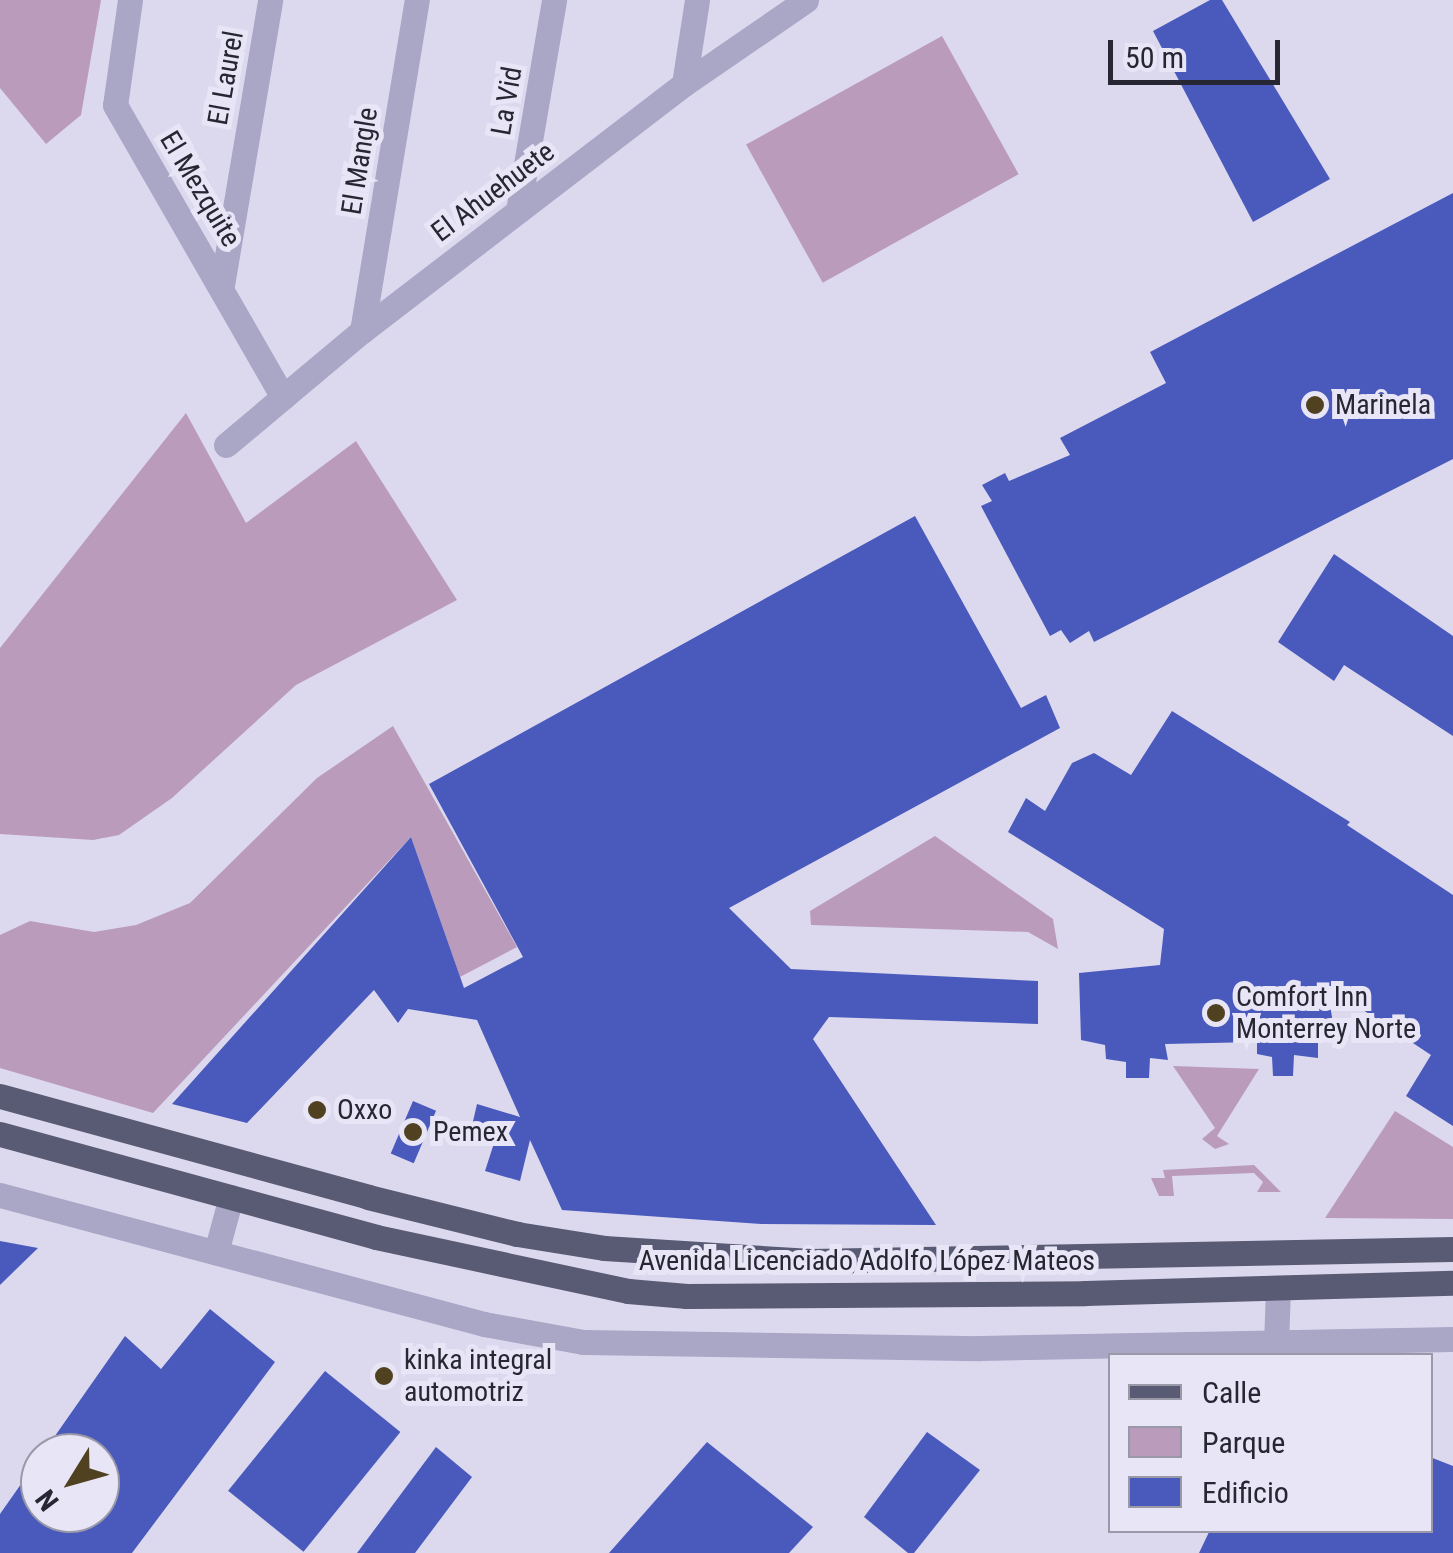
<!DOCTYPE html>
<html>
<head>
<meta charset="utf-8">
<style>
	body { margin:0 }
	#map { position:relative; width:1453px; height:1553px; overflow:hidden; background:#dcd9ef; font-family:"Roboto Condensed",sans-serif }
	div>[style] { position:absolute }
	.green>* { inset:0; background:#bb9bbc; transform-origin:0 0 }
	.building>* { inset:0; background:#4a5abc; transform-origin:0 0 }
	.minor>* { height:25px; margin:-12.5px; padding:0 12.5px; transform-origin:12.5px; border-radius:12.5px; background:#a9a6c6 }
	.major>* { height:25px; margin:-12.5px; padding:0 12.5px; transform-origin:12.5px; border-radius:12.5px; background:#595a73 }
	.dots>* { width:28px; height:28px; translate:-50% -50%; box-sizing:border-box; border:5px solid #e8e5f7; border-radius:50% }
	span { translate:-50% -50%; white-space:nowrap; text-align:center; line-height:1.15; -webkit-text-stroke:10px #e8e5f7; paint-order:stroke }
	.street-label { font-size:28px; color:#262732 }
	.poi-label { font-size:28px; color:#262732 }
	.left { translate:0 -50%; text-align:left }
	.legend { position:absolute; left:1108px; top:1353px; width:325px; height:180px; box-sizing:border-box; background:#e8e5f7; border:2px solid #9a99a8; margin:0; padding:12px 18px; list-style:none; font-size:30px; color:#262732 }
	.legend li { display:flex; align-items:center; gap:20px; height:50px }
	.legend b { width:50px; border:2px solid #9a99a8 }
	.north { position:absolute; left:20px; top:1433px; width:100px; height:100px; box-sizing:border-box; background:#e8e5f7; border:2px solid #9a99a8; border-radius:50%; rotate:233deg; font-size:28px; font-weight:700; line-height:40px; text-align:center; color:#262732 }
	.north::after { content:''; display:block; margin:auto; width:35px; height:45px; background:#504120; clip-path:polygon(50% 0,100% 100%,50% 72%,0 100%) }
	.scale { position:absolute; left:1108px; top:40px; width:172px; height:45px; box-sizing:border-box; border:5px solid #262732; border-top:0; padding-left:12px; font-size:30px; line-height:35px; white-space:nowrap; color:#262732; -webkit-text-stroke:8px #e8e5f7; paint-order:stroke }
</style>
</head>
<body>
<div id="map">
	<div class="green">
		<div style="clip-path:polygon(0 0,101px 0,81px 115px,46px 144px,0 88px)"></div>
		<div style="left:942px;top:36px;width:158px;height:224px;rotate:61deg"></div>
		<div style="clip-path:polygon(186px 413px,246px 523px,356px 441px,457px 600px,296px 685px,172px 798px,119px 835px,93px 840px,0 834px,0 648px)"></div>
		<div style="clip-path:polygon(393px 726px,517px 947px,460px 977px,411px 837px,153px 1113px,0 1068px,0 935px,30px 921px,94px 932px,136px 925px,190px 903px,317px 778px)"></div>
		<div style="clip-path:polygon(935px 836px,1053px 919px,1058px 949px,1028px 932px,811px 925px,810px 911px)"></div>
		<div style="clip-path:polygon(1173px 1066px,1259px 1069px,1217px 1136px,1229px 1144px,1215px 1149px,1202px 1139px,1215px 1128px)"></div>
		<div style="clip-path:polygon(1395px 1111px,1453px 1147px,1453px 1219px,1325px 1218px)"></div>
		<div style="clip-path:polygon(1254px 1165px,1281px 1192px,1257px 1192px,1263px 1182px,1254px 1173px,1172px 1176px,1174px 1196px,1159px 1196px,1151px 1178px,1165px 1178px,1163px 1170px)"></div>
	</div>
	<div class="building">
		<div style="clip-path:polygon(1210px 0,1222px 0,1330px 179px,1253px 222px,1153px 31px)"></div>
		<div style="clip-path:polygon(1453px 193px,1453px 459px,1094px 642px,1089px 631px,1070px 643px,1061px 630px,1050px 636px,981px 506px,992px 501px,982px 485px,1005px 473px,1009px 481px,1070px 455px,1060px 438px,1166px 383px,1150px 352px)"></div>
		<div style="clip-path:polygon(915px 516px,1021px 708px,1046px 695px,1060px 728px,729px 908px,791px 969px,1038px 981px,1038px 1024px,829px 1017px,813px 1039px,936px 1225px,761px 1224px,562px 1210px,530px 1140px,520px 1181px,485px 1171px,496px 1137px,471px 1130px,477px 1104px,520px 1117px,477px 1020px,408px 1009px,398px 1023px,374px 990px,247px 1123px,172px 1104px,411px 837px,464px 988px,523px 957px,429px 784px)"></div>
		<div style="clip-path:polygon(1334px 554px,1453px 636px,1453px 736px,1344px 665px,1334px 681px,1278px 642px)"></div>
		<div style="clip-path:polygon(1172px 711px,1350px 822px,1347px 825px,1453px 895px,1453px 1126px,1406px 1096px,1431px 1055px,1327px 986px,1335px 1036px,1318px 1040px,1318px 1058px,1294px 1055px,1293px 1076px,1273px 1076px,1272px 1057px,1257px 1054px,1257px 1042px,1165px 1044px,1168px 1060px,1150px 1058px,1149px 1078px,1126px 1078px,1126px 1062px,1106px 1059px,1105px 1045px,1081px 1040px,1079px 973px,1160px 965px,1164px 929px,1008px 832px,1026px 798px,1045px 811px,1072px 763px,1094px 753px,1131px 775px)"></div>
		<div style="left:413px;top:1101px;width:25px;height:57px;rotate:23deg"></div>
		<div style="clip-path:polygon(0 1241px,38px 1248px,0 1285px)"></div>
		<div style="clip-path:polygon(210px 1309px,275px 1362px,132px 1553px,0 1553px,0 1514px,40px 1457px,40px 1513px,100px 1513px,100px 1453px,43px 1453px,125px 1336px,161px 1369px)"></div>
		<div style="left:325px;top:1371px;width:97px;height:154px;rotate:39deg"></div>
		<div style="clip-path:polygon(927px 1432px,980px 1470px,914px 1553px,908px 1553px,864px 1517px)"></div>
		<div style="clip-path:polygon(707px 1442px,813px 1527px,789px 1553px,609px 1553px)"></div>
		<div style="clip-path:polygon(436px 1447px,472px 1477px,415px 1553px,357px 1553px)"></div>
		<div style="clip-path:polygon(1430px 1457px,1453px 1466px,1453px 1553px,1199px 1553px,1210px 1530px,1430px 1530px)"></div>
	</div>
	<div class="minor">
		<div style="left:130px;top:0;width:106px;rotate:98.1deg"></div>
		<div style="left:115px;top:105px;width:337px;rotate:60.1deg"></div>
		<div style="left:684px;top:84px;width:85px;rotate:-81.2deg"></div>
		<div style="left:518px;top:211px;width:214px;rotate:-80.3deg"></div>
		<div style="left:222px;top:285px;width:289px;rotate:-80.4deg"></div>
		<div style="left:362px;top:331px;width:336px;rotate:-80.6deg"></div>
		<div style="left:226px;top:445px;width:177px;rotate:-40deg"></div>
		<div style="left:362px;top:331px;width:406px;rotate:-37.5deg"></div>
		<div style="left:684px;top:84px;width:148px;rotate:-34.5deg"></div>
		<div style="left:0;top:1195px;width:501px;rotate:14.92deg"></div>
		<div style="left:484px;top:1324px;width:101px;rotate:10.3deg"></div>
		<div style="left:583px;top:1342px;width:397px;rotate:0.9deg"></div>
		<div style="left:980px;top:1348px;width:473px;rotate:-1.1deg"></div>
		<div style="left:216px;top:1252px;width:57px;rotate:-74.7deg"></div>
		<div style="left:1276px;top:1345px;width:57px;rotate:-88deg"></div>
	</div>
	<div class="major">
		<div style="left:0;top:1096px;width:382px;rotate:15.3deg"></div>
		<div style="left:368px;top:1197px;width:154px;rotate:13.9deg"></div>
		<div style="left:517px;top:1234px;width:88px;rotate:9.1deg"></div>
		<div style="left:604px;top:1248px;width:207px;rotate:3.6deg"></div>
		<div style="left:811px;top:1261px;width:642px;rotate:-1.07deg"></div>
		<div style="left:0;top:1134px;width:390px;rotate:15.3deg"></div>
		<div style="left:376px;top:1237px;width:258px;rotate:12.1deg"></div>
		<div style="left:628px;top:1291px;width:59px;rotate:4.8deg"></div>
		<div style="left:687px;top:1296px;width:398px;rotate:-0.4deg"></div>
		<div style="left:1085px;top:1293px;width:368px;rotate:-1.6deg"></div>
	</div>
	<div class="dots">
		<div style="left:1315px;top:405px;background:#504120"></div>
		<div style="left:1216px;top:1013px;background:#504120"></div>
		<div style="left:317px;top:1110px;background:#504120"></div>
		<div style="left:413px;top:1132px;background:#504120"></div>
		<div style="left:384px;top:1376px;background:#504120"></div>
	</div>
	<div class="street-label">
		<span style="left:226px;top:78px;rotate:-80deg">El Laurel</span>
		<span style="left:507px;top:101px;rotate:-80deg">La Vid</span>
		<span style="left:360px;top:161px;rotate:-81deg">El Mangle</span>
		<span style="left:200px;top:189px;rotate:59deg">El Mezquite</span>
		<span style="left:493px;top:192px;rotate:-37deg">El Ahuehuete</span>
		<span style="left:867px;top:1261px">Avenida Licenciado Adolfo López Mateos</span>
	</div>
	<div class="poi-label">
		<span class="left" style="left:1335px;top:405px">Marinela</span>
		<span class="left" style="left:1236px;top:1013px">Comfort Inn<br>Monterrey Norte</span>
		<span class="left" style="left:337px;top:1110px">Oxxo</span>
		<span class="left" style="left:433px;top:1132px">Pemex</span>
		<span class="left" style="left:404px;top:1376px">kinka integral<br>automotriz</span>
	</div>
	<ul class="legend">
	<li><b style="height:12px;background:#595a73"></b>Calle</li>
	<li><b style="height:28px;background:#bb9bbc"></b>Parque</li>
	<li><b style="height:28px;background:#4a5abc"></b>Edificio</li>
	</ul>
	<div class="north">N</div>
	<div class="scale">50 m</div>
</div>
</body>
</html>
